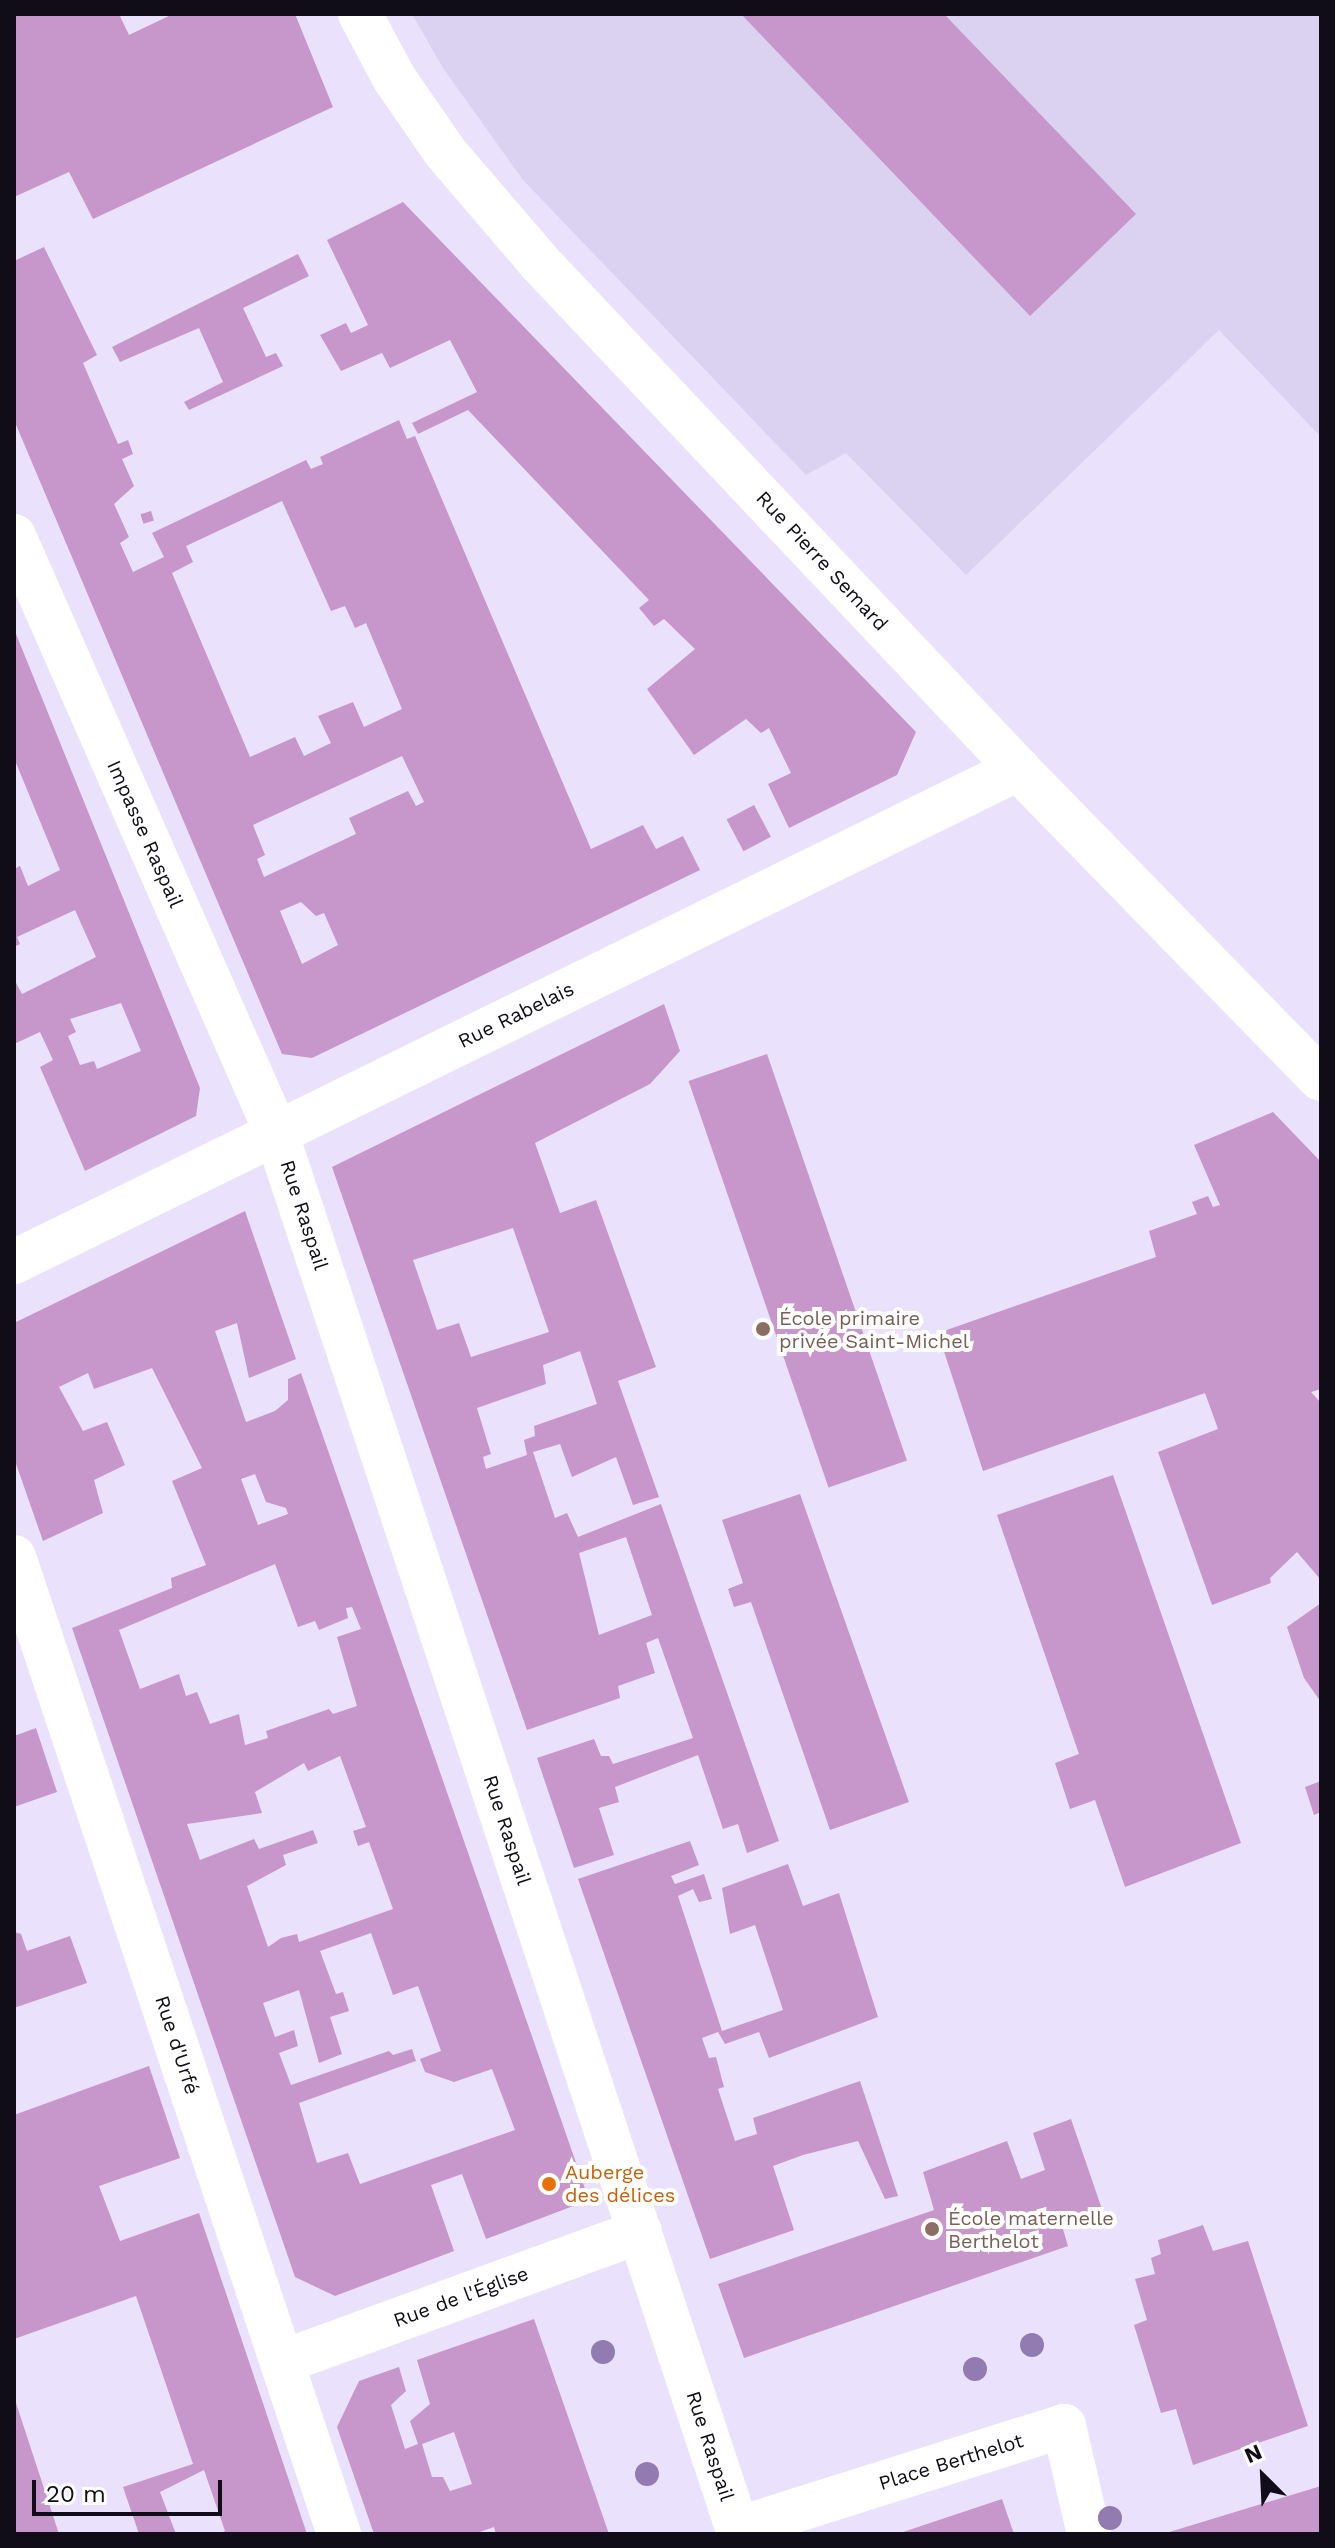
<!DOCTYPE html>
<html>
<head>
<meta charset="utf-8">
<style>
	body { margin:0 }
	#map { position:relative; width:1335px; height:2548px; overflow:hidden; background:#eae1fd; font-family:"Work Sans",sans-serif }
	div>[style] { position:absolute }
	.built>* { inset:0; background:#dbd1f1 }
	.building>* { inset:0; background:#c796cb; transform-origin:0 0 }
	.street>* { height:44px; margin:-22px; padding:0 22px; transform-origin:22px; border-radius:22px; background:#fff }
	.trees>* { width:24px; height:24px; margin:-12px; border-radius:50%; background:#917bb1 }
	.dots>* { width:22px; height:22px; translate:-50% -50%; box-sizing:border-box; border:4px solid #fff; border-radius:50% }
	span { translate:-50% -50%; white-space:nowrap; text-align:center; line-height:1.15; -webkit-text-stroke:8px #fff; paint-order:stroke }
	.street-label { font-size:20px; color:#110d18 }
	.education-label { font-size:20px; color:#785e54 }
	.left { translate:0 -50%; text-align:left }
	.food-label { font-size:20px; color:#c56008 }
	.frame { position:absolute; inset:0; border:16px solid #110d18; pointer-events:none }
	.north { position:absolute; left:1223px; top:2436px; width:80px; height:80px; -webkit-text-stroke:6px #fff; paint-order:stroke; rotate:336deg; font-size:22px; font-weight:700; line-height:32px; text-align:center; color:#110d18 }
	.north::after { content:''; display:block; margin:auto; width:28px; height:36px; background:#110d18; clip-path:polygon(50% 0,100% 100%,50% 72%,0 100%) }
	.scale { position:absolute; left:32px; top:2480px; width:190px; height:36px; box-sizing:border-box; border:4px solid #110d18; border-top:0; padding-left:10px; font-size:24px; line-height:28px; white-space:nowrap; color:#110d18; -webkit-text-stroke:6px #fff; paint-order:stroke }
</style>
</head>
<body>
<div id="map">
	<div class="built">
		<div style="clip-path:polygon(412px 14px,1321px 14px,1321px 437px,1219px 330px,966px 575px,846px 453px,806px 475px,523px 180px,443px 68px)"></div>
	</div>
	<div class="building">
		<div style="clip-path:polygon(14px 14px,119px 14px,129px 35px,173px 14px,295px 14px,333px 107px,93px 219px,69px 172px,14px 197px)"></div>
		<div style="clip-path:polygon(741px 14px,944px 14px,1136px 214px,1030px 316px)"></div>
		<div style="clip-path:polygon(403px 202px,916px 732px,897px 775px,789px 828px,768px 784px,791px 773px,769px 728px,761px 733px,746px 719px,694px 755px,647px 689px,695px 649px,664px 619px,654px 626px,639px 608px,649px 600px,468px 410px,418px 434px,412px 423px,477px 392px,450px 340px,390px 368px,382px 353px,341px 371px,320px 335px,346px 323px,351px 333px,368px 325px,327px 240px)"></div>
		<div style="clip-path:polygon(evenodd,44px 247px,97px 355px,83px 363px,118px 444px,128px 440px,133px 454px,122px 459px,134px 486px,114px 504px,129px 537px,120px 543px,133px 572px,164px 557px,152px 533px,306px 460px,311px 469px,323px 464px,320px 457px,399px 420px,407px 439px,415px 436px,591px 849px,643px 825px,656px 849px,683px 836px,700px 870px,312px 1058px,282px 1054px,14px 420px,14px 261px,44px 247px,282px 501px,331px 611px,345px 606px,355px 628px,366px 623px,402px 709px,364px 727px,353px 702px,318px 716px,331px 743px,304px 756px,295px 737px,250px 757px,172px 573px,193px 562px,186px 546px,282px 501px,44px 247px,402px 756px,424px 802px,416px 806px,408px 791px,349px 818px,356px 834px,264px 877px,257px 859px,265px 855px,253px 825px,402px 756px,44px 247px,301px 902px,316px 916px,324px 913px,338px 945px,302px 964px,280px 911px,301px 902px)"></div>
		<div style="clip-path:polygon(298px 254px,309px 276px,243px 308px,266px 357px,276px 353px,283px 366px,189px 410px,184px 402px,223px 382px,199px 328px,120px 362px,112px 347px)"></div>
		<div style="left:151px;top:511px;width:10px;height:11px;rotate:73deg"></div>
		<div style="clip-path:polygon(evenodd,14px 629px,200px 1088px,196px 1116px,85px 1171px,40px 1067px,53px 1060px,40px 1032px,14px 1044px,14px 979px,22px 994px,96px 957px,75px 910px,17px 937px,20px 944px,14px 947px,14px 869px,20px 866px,28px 886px,60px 870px,14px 758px,14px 629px,121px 1003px,141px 1051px,97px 1069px,94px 1061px,80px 1065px,68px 1036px,76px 1032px,70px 1019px,121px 1003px)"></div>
		<div style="left:754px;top:805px;width:36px;height:31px;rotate:62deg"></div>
		<div style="clip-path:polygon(evenodd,664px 1004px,680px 1051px,650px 1084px,535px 1143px,560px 1213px,596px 1200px,656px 1367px,618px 1381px,659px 1497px,633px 1505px,616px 1457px,572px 1477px,560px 1444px,533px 1452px,555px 1518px,567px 1513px,578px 1537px,661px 1504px,779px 1841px,747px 1853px,738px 1824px,723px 1829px,698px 1755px,615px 1787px,619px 1802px,599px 1808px,614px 1855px,574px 1868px,537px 1758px,594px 1739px,601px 1756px,609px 1756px,613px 1764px,693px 1738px,658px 1638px,646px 1643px,655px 1673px,618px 1686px,620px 1698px,527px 1730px,332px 1167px,664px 1004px,513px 1228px,549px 1332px,471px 1357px,459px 1323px,437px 1330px,413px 1260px,513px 1228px,664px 1004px,580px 1351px,597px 1404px,534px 1426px,535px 1436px,524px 1440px,527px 1455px,486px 1469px,483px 1457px,491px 1454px,477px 1408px,546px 1384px,543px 1365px,580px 1351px,664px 1004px,626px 1537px,652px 1615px,599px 1635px,579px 1553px,626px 1537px)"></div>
		<div style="left:767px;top:1054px;width:430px;height:83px;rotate:71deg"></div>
		<div style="clip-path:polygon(1273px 1112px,1321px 1162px,1321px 1389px,1311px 1392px,1321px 1403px,1321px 1580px,1297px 1552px,1270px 1578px,1271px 1583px,1212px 1605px,1158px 1452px,1218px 1429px,1205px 1393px,983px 1471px,938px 1333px,1156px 1257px,1149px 1231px,1197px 1214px,1192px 1202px,1208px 1196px,1213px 1207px,1220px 1205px,1194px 1145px)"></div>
		<div style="clip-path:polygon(evenodd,245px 1211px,296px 1359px,249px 1378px,237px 1323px,215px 1331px,246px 1422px,275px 1411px,288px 1400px,288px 1379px,301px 1373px,589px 2200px,486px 2239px,462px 2174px,431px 2185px,454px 2251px,335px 2296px,295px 2277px,72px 1628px,172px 1588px,171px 1578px,206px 1565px,172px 1481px,202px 1468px,152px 1368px,94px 1389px,88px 1373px,59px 1387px,83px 1431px,107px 1422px,125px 1465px,94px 1480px,103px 1513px,43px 1541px,14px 1458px,14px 1323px,245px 1211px,255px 1474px,266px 1502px,286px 1508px,288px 1514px,258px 1525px,241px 1479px,255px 1474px,245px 1211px,275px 1564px,298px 1627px,315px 1621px,319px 1630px,348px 1618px,346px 1608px,352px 1607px,361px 1629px,337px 1637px,357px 1706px,333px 1714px,329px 1709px,266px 1731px,268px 1738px,245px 1745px,239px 1714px,210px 1724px,197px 1692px,186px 1696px,179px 1674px,140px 1689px,119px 1630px,275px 1564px,245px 1211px,340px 1756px,366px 1827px,353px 1831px,358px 1846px,369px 1842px,393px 1909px,299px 1942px,297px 1934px,281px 1938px,268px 1947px,247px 1886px,286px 1865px,283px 1855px,318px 1843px,313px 1830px,259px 1849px,254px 1839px,200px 1860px,187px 1824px,262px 1813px,255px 1792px,304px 1763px,308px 1771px,340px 1756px,245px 1211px,371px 1933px,393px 1995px,418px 1986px,441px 2051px,420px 2059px,425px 2072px,454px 2082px,492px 2069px,515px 2130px,360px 2184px,348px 2153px,317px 2163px,299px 2103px,416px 2061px,412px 2049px,393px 2055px,389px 2051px,291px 2085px,279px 2053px,298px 2046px,294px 2030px,275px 2037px,263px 2003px,299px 1990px,319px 2063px,342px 2054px,330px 2017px,349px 2011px,343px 1992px,336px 1994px,320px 1951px,371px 1933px)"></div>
		<div style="clip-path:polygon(1113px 1475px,1241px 1843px,1125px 1887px,1095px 1800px,1070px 1809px,1055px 1763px,1079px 1754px,997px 1515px)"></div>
		<div style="clip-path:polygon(800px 1494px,909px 1802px,830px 1830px,751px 1602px,734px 1607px,728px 1589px,743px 1583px,722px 1520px)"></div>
		<div style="clip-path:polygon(1321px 1603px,1321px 1702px,1304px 1678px,1287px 1627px)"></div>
		<div style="clip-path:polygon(36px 1728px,57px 1792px,14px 1807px,14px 1736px)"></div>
		<div style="clip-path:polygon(1321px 1781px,1321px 1812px,1314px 1815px,1305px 1787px)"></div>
		<div style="clip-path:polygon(690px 1841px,699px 1865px,671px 1876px,675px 1884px,704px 1874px,712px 1899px,699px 1902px,693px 1889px,678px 1896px,722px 2031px,783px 2010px,755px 1925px,730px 1934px,722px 1888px,788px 1864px,803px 1906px,839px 1893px,878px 2017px,769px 2058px,759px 2032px,725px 2044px,718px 2032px,702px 2038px,709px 2058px,716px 2057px,724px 2087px,718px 2089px,735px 2141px,757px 2134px,753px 2118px,860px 2081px,898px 2196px,885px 2199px,858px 2141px,803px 2155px,773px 2166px,794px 2230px,710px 2259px,578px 1879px)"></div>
		<div style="clip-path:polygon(14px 1932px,21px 1934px,27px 1951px,70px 1936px,87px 1983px,14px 2008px)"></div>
		<div style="clip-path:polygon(149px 2066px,180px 2158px,99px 2186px,120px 2241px,199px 2213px,307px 2534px,219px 2534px,225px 2531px,204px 2470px,160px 2492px,176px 2534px,139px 2534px,123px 2487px,193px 2464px,136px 2296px,14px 2339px,14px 2115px)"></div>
		<div style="clip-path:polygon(1071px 2119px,1104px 2215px,1063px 2229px,1068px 2246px,744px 2358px,718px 2284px,934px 2210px,923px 2172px,1007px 2141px,1021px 2179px,1045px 2170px,1033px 2133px)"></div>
		<div style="clip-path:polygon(1203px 2225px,1213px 2251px,1248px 2241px,1308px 2426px,1193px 2465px,1176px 2409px,1161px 2413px,1134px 2325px,1147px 2320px,1135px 2279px,1155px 2274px,1151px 2258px,1161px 2254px,1158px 2240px)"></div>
		<div style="clip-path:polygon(evenodd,534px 2319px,609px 2534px,496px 2534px,494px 2527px,474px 2534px,374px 2534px,337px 2427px,359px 2381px,399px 2367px,406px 2391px,391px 2405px,405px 2449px,418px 2444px,410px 2421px,430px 2404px,417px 2360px,534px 2319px,454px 2432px,472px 2484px,450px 2491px,443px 2477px,432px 2477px,422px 2444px,454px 2432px)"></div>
		<div style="clip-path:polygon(14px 2400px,15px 2400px,59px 2534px,14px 2534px)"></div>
		<div style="clip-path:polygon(1321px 2486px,1321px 2534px,1166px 2534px,1166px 2533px)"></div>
		<div style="clip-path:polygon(1002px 2499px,1014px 2534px,900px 2534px,900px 2533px)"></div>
	</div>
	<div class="street">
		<div style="left:360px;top:14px;width:72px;rotate:62deg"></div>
		<div style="left:394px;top:78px;width:90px;rotate:55.4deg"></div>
		<div style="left:445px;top:152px;width:146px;rotate:49.4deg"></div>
		<div style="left:540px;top:263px;width:696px;rotate:46.63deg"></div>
		<div style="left:1018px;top:769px;width:433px;rotate:45.7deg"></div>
		<div style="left:14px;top:536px;width:651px;rotate:66.27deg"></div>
		<div style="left:276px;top:1132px;width:1476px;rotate:71.72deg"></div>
		<div style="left:14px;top:1262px;width:1119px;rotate:-26.15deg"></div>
		<div style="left:14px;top:1557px;width:1030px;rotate:71.6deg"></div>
		<div style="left:282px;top:2362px;width:381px;rotate:-20deg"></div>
		<div style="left:737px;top:2529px;width:343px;rotate:-17.5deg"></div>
		<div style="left:1064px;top:2426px;width:111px;rotate:77deg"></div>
	</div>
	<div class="trees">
		<div style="left:1032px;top:2345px"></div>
		<div style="left:603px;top:2352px"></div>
		<div style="left:975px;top:2369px"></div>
		<div style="left:647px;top:2474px"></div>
		<div style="left:1110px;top:2518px"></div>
	</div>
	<div class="dots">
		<div style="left:763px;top:1329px;background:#8d6e63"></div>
		<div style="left:549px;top:2184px;background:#e8710a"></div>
		<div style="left:932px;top:2229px;background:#8d6e63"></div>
	</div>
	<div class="street-label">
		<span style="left:822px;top:561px;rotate:47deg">Rue Pierre Semard</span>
		<span style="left:145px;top:834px;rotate:66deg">Impasse Raspail</span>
		<span style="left:516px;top:1015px;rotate:-26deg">Rue Rabelais</span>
		<span style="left:304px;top:1215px;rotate:72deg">Rue Raspail</span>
		<span style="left:507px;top:1830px;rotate:72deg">Rue Raspail</span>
		<span style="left:177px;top:2045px;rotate:72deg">Rue d'Urfé</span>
		<span style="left:461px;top:2297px;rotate:-20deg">Rue de l'Église</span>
		<span style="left:710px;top:2446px;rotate:72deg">Rue Raspail</span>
		<span style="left:951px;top:2462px;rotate:-17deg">Place Berthelot</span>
	</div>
	<div class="education-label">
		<span class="left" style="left:779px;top:1330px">École primaire<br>privée Saint-Michel</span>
		<span class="left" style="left:948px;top:2230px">École maternelle<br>Berthelot</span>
	</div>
	<div class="food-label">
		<span class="left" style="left:565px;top:2184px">Auberge<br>des délices</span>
	</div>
	<div class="frame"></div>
	<div class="north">N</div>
	<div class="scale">20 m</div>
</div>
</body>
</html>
